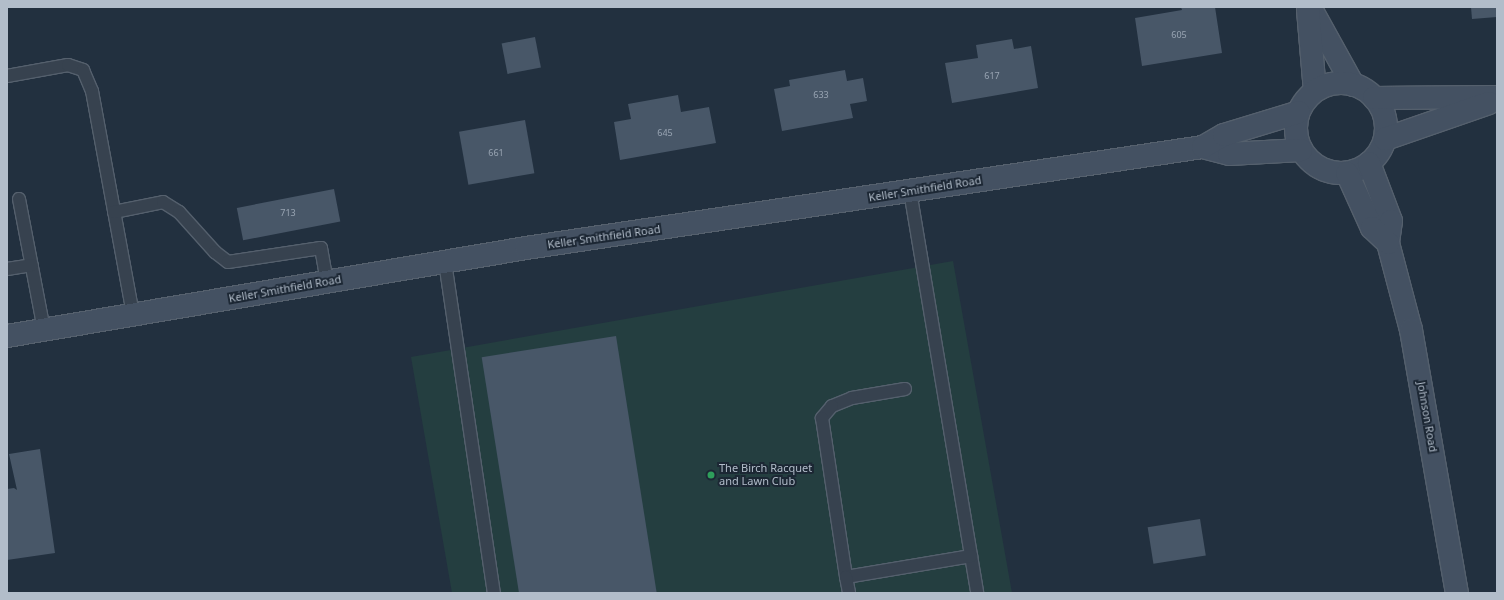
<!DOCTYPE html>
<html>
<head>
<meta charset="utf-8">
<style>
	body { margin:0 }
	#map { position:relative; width:1504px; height:600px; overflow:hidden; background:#22303f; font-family:"Noto Sans",sans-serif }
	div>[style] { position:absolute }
	.green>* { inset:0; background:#243e40 }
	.building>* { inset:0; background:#485768; transform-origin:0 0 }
	.roads { filter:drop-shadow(1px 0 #55606d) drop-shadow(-1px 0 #55606d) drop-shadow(0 1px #55606d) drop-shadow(0 -1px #55606d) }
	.lane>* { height:12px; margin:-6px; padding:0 6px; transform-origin:6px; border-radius:6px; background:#37424f }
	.secondary>* { height:22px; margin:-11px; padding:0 11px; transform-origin:11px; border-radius:11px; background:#445162 }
	.secondary>.ring { margin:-11px; padding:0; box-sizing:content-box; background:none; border:22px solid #445162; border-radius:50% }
	.dots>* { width:11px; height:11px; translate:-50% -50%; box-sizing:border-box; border:2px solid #1c2734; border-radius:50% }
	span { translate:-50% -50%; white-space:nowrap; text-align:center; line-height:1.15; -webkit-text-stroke:4px #1c2734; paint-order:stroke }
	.number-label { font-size:9px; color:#98a4b2 }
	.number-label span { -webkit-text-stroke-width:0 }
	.street-label { font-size:11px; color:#b2bdca }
	.poi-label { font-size:11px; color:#b2bdca }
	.left { translate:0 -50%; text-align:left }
	.frame { position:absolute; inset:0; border:8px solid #b2bdca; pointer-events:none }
</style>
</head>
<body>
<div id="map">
	<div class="green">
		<div style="clip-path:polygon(953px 261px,1012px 593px,452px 593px,411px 357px)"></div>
	</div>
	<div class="building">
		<div style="clip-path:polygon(1181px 7px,1215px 7px,1222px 53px,1142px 66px,1135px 18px,1182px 10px)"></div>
		<div style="clip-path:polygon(1471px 7px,1497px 7px,1497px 17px,1472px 19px)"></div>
		<div style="left:535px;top:37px;width:31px;height:34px;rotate:79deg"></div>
		<div style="clip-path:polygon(1012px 39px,1014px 49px,1031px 46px,1038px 88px,952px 103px,945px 63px,978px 58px,976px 45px)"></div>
		<div style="clip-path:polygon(845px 70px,847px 81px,863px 78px,867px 101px,850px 104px,853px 118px,782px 131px,774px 89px,790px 86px,789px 80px)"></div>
		<div style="clip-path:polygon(678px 95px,681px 112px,709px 107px,716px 143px,620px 160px,614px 122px,631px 119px,628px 104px)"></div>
		<div style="left:525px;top:120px;width:54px;height:67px;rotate:80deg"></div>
		<div style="left:334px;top:189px;width:33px;height:99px;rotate:79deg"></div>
		<div style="left:616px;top:336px;width:261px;height:136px;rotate:81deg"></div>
		<div style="clip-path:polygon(40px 449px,55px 553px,7px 560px,7px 489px,14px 488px,17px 490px,9px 454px)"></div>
		<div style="left:1200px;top:519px;width:37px;height:53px;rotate:81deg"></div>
	</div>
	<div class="roads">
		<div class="lane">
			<div style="left:7px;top:76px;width:62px;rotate:-10.2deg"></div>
			<div style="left:68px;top:65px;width:16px;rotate:18deg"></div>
			<div style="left:83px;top:70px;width:23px;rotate:67deg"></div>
			<div style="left:92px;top:91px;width:228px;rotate:79.6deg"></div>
			<div style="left:910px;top:191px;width:408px;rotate:80.5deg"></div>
			<div style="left:19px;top:199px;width:133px;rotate:79.2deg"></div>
			<div style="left:114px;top:212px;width:50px;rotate:-11.5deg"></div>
			<div style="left:163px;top:202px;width:19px;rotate:32deg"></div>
			<div style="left:179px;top:212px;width:54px;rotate:48deg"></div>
			<div style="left:215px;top:252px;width:16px;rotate:38deg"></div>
			<div style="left:228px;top:262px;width:94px;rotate:-8.6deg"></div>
			<div style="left:321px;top:248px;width:35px;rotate:80deg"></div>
			<div style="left:445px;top:262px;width:335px;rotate:81.6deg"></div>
			<div style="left:7px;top:269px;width:25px;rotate:-9deg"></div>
			<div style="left:905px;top:389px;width:54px;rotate:170.4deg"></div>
			<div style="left:852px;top:398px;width:22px;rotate:158deg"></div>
			<div style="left:832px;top:406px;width:16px;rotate:130deg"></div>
			<div style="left:822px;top:418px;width:161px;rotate:81.4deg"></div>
			<div style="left:846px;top:577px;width:127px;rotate:-9.5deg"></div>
			<div style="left:846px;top:577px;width:16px;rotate:79deg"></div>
		</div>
		<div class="secondary">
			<div style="left:1310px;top:7px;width:89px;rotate:61.1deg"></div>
			<div style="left:1308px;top:10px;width:81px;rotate:85.1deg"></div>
			<div class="ring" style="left:1296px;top:83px;width:68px;height:68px"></div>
			<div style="left:1374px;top:98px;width:123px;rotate:-0.5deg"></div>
			<div style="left:1385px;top:139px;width:110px;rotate:-19.1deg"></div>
			<div style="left:1203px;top:147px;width:27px;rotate:15deg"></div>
			<div style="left:1229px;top:154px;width:72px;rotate:-3.2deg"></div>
			<div style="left:1369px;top:163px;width:62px;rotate:69.2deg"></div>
			<div style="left:1391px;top:221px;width:22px;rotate:98deg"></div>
			<div style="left:1388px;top:243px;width:90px;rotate:75.2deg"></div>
			<div style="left:1411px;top:330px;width:267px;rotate:80.1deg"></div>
			<div style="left:1347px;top:173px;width:60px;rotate:65.6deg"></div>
			<div style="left:1372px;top:228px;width:22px;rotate:43deg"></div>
			<div style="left:7px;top:336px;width:526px;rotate:-9.62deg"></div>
			<div style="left:526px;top:248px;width:684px;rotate:-8.49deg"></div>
			<div style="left:1203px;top:147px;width:24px;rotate:-30deg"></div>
			<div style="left:1224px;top:135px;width:78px;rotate:-17deg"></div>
		</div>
	</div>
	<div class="dots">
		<div style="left:711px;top:475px;background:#2e9e5b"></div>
	</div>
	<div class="number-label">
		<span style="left:1179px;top:35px">605</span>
		<span style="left:992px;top:76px">617</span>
		<span style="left:821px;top:95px">633</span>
		<span style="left:665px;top:133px">645</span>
		<span style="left:496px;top:153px">661</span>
		<span style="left:288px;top:213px">713</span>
	</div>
	<div class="street-label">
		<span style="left:925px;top:189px;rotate:-9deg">Keller Smithfield Road</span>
		<span style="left:604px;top:237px;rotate:-8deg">Keller Smithfield Road</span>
		<span style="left:285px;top:289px;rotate:-10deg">Keller Smithfield Road</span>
		<span style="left:1427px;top:417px;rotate:80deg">Johnson Road</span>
	</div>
	<div class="poi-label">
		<span class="left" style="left:719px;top:475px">The Birch Racquet<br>and Lawn Club</span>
	</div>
	<div class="frame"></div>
</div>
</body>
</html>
